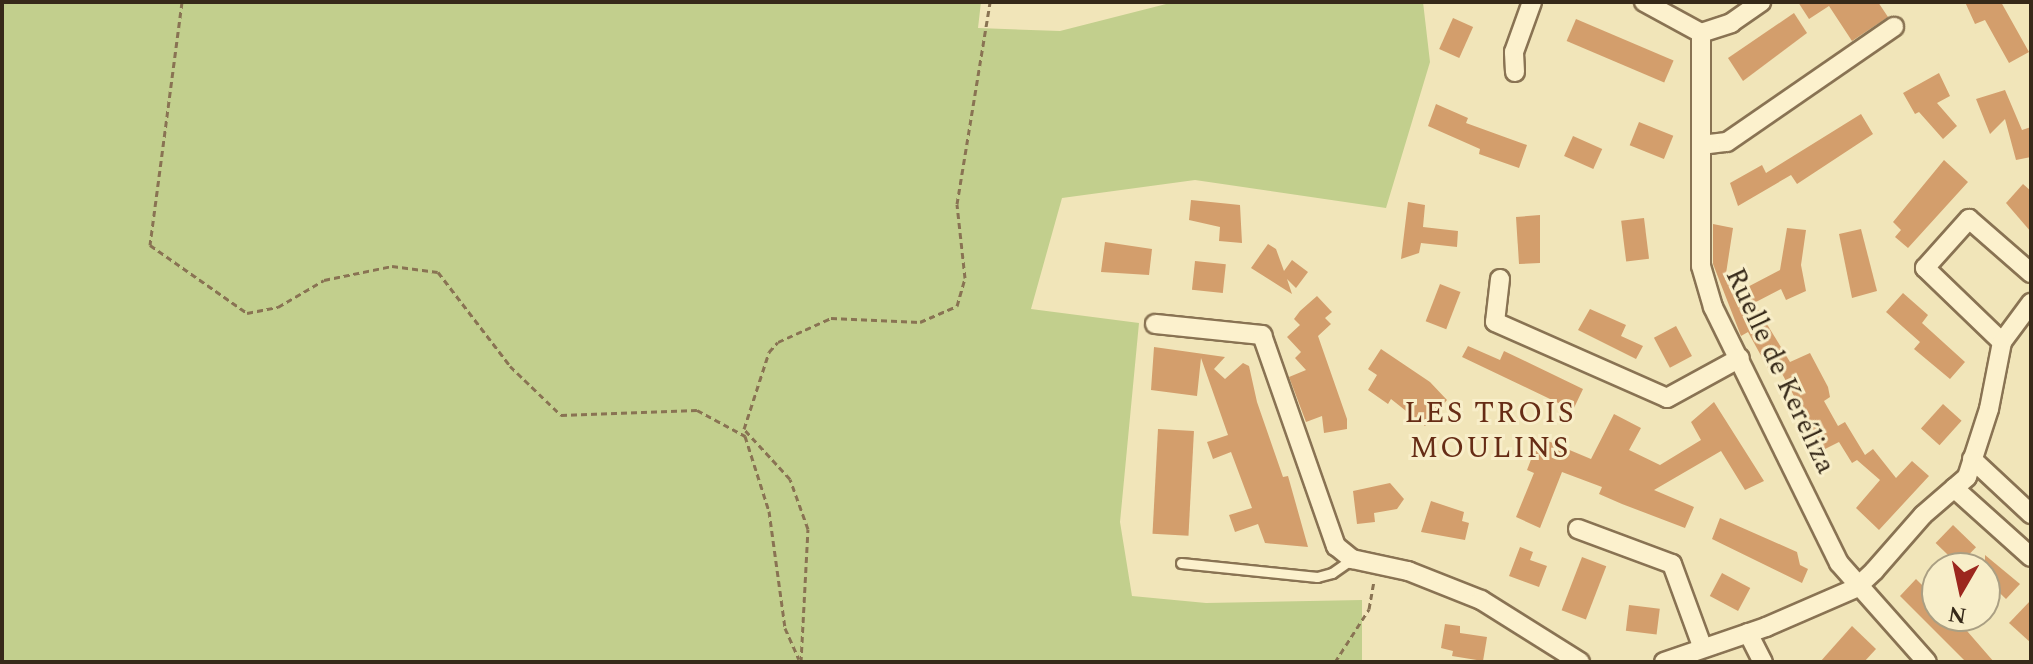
<!DOCTYPE html>
<html>
<head>
<meta charset="utf-8">
<style>
	body { margin:0 }
	#map { position:relative; width:2033px; height:664px; overflow:hidden; background:#f1e5b9; font-family:Spectral,serif }
	div>[style] { position:absolute }
	.green>* { inset:0; background:#c2cf8d }
	.building>* { inset:0; background:#d39e6c; transform-origin:0 0 }
	.path>* { height:3px; margin-top:-1.5px; transform-origin:0; background:repeating-linear-gradient(90deg,#897353 0 6px,transparent 0 10px) }
	.roads { filter:drop-shadow(2px 0 #897353) drop-shadow(-2px 0 #897353) drop-shadow(0 2px #897353) drop-shadow(0 -2px #897353) }
	.lane>* { height:9px; margin:-4.5px; padding:0 4.5px; transform-origin:4.5px; border-radius:4.5px; background:#fcf1cd }
	.street>* { height:18px; margin:-9px; padding:0 9px; transform-origin:9px; border-radius:9px; background:#fcf1cd }
	span { translate:-50% -50%; white-space:nowrap; text-align:center; line-height:1.15; -webkit-text-stroke:6px #f8eec9; paint-order:stroke }
	.street-label { font-size:28px; color:#362919 }
	.neighbourhood-label { font-size:30px; color:#662c15; letter-spacing:2px }
	.frame { position:absolute; inset:0; border:4px solid #362919; pointer-events:none }
	.north { position:absolute; left:1921px; top:552px; width:80px; height:80px; box-sizing:border-box; background:#f8eec9; border:2px solid #aa9f83; border-radius:50%; rotate:189deg; font-size:22px; font-weight:700; line-height:32px; text-align:center; color:#362919 }
	.north::after { content:''; display:block; margin:auto; width:28px; height:36px; background:#9c271e; clip-path:polygon(50% 0,100% 100%,50% 72%,0 100%) }
</style>
</head>
<body>
<div id="map">
	<div class="green">
		<div style="clip-path:polygon(2px 2px,981px 2px,978px 28px,1060px 31px,1174px 2px,1423px 2px,1430px 62px,1386px 208px,1195px 180px,1062px 198px,1031px 309px,1139px 323px,1120px 522px,1132px 596px,1206px 603px,1362px 600px,1362px 662px,2px 662px)"></div>
	</div>
	<div class="building">
		<div style="clip-path:polygon(1798px 2px,1878px 2px,1888px 17px,1852px 41px,1829px 6px,1809px 19px)"></div>
		<div style="clip-path:polygon(1965px 2px,2001px 2px,2029px 52px,2009px 63px,1985px 20px,1975px 24px)"></div>
		<div style="clip-path:polygon(1794px 13px,1807px 33px,1743px 81px,1728px 58px)"></div>
		<div style="left:1453px;top:18px;width:22px;height:34px;rotate:24deg"></div>
		<div style="left:1576px;top:19px;width:106px;height:24px;rotate:23deg"></div>
		<div style="clip-path:polygon(1939px 73px,1950px 96px,1937px 103px,1957px 126px,1943px 139px,1919px 112px,1915px 114px,1903px 93px)"></div>
		<div style="clip-path:polygon(2005px 90px,2022px 130px,2031px 127px,2031px 157px,2016px 160px,2005px 119px,1990px 134px,1976px 99px)"></div>
		<div style="clip-path:polygon(1436px 104px,1468px 118px,1466px 123px,1527px 145px,1519px 168px,1479px 154px,1480px 149px,1428px 126px)"></div>
		<div style="clip-path:polygon(1861px 114px,1873px 134px,1797px 184px,1791px 175px,1738px 206px,1730px 183px,1762px 165px,1766px 173px)"></div>
		<div style="left:1639px;top:122px;width:37px;height:25px;rotate:22deg"></div>
		<div style="left:1573px;top:136px;width:32px;height:22px;rotate:24deg"></div>
		<div style="clip-path:polygon(1944px 160px,1968px 182px,1908px 248px,1895px 237px,1901px 230px,1893px 222px)"></div>
		<div style="clip-path:polygon(2023px 184px,2031px 191px,2031px 232px,2006px 203px)"></div>
		<div style="clip-path:polygon(1191px 200px,1240px 205px,1242px 243px,1219px 241px,1220px 227px,1189px 220px)"></div>
		<div style="clip-path:polygon(1408px 202px,1425px 205px,1423px 227px,1458px 231px,1457px 247px,1421px 243px,1419px 253px,1401px 259px)"></div>
		<div style="clip-path:polygon(1540px 215px,1540px 263px,1519px 264px,1516px 217px)"></div>
		<div style="left:1644px;top:218px;width:41px;height:23px;rotate:83deg"></div>
		<div style="clip-path:polygon(1713px 224px,1733px 228px,1725px 280px,1735px 278px,1738px 292px,1780px 270px,1787px 228px,1806px 230px,1801px 265px,1806px 291px,1786px 300px,1781px 289px,1754px 303px,1790px 362px,1810px 353px,1828px 387px,1830px 397px,1824px 401px,1838px 426px,1845px 422px,1865px 455px,1873px 449px,1896px 478px,1912px 461px,1929px 476px,1879px 530px,1856px 508px,1880px 480px,1857px 460px,1852px 463px,1839px 442px,1823px 450px,1779px 368px,1770px 372px,1748px 332px,1741px 336px,1713px 264px)"></div>
		<div style="clip-path:polygon(1861px 229px,1877px 291px,1852px 298px,1839px 234px)"></div>
		<div style="clip-path:polygon(1105px 242px,1152px 249px,1149px 275px,1101px 272px)"></div>
		<div style="clip-path:polygon(1268px 244px,1276px 249px,1284px 271px,1292px 260px,1308px 272px,1296px 288px,1287px 279px,1292px 294px,1251px 268px)"></div>
		<div style="left:1195px;top:261px;width:31px;height:29px;rotate:6deg"></div>
		<div style="left:1440px;top:284px;width:22px;height:40px;rotate:21deg"></div>
		<div style="clip-path:polygon(1903px 293px,1928px 315px,1922px 323px,1965px 362px,1950px 379px,1914px 349px,1920px 342px,1886px 312px)"></div>
		<div style="clip-path:polygon(1317px 296px,1332px 312px,1325px 318px,1331px 324px,1318px 336px,1347px 419px,1347px 429px,1324px 433px,1322px 416px,1306px 422px,1289px 377px,1306px 370px,1295px 358px,1301px 352px,1287px 337px,1300px 325px,1294px 319px,1300px 311px)"></div>
		<div style="clip-path:polygon(1590px 309px,1626px 325px,1621px 336px,1643px 346px,1636px 359px,1578px 330px)"></div>
		<div style="left:1676px;top:326px;width:34px;height:25px;rotate:62deg"></div>
		<div style="clip-path:polygon(1468px 346px,1500px 360px,1504px 351px,1583px 389px,1573px 410px,1462px 357px)"></div>
		<div style="clip-path:polygon(1154px 347px,1225px 357px,1214px 369px,1225px 379px,1243px 363px,1249px 366px,1257px 402px,1283px 477px,1288px 476px,1308px 547px,1265px 543px,1258px 524px,1235px 532px,1229px 515px,1252px 508px,1231px 452px,1213px 459px,1207px 442px,1228px 435px,1201px 358px,1197px 396px,1151px 390px)"></div>
		<div style="clip-path:polygon(1381px 349px,1430px 382px,1447px 400px,1425px 426px,1391px 399px,1388px 404px,1368px 390px,1377px 375px,1368px 369px)"></div>
		<div style="clip-path:polygon(1714px 402px,1764px 481px,1745px 490px,1721px 451px,1654px 490px,1694px 507px,1685px 528px,1622px 504px,1599px 494px,1602px 487px,1562px 472px,1540px 528px,1516px 517px,1534px 473px,1527px 470px,1537px 444px,1546px 448px,1548px 441px,1591px 459px,1614px 414px,1641px 428px,1629px 450px,1660px 465px,1701px 440px,1691px 422px)"></div>
		<div style="left:1943px;top:404px;width:25px;height:33px;rotate:42deg"></div>
		<div style="left:1158px;top:429px;width:36px;height:105px;rotate:3deg"></div>
		<div style="clip-path:polygon(1390px 483px,1404px 499px,1397px 509px,1374px 513px,1375px 522px,1357px 524px,1353px 491px)"></div>
		<div style="clip-path:polygon(1431px 501px,1464px 512px,1462px 521px,1469px 523px,1465px 540px,1421px 532px)"></div>
		<div style="clip-path:polygon(1720px 518px,1797px 552px,1800px 565px,1808px 569px,1802px 583px,1712px 539px)"></div>
		<div style="left:1953px;top:525px;width:32px;height:25px;rotate:44deg"></div>
		<div style="clip-path:polygon(1520px 547px,1533px 552px,1530px 560px,1547px 566px,1539px 587px,1509px 576px)"></div>
		<div style="clip-path:polygon(1985px 555px,2020px 584px,2006px 599px,1985px 579px)"></div>
		<div style="left:1582px;top:557px;width:26px;height:57px;rotate:21deg"></div>
		<div style="left:1722px;top:573px;width:32px;height:26px;rotate:28deg"></div>
		<div style="clip-path:polygon(1916px 579px,1937px 600px,1937px 616px,1954px 616px,1994px 662px,1966px 662px,1900px 596px)"></div>
		<div style="clip-path:polygon(2031px 600px,2031px 643px,2009px 623px)"></div>
		<div style="left:1629px;top:605px;width:31px;height:26px;rotate:7deg"></div>
		<div style="clip-path:polygon(1445px 624px,1460px 626px,1460px 633px,1487px 637px,1483px 661px,1452px 656px,1453px 651px,1441px 648px)"></div>
		<div style="clip-path:polygon(1852px 626px,1876px 649px,1864px 662px,1820px 662px)"></div>
	</div>
	<div class="path">
		<div style="left:182px;top:2px;width:245px;rotate:97.5deg"></div>
		<div style="left:150px;top:245px;width:118px;rotate:35deg"></div>
		<div style="left:247px;top:313px;width:32px;rotate:-11deg"></div>
		<div style="left:278px;top:307px;width:53px;rotate:-30.4deg"></div>
		<div style="left:324px;top:280px;width:69px;rotate:-11.6deg"></div>
		<div style="left:392px;top:266px;width:46px;rotate:7.4deg"></div>
		<div style="left:438px;top:272px;width:118px;rotate:52.5deg"></div>
		<div style="left:510px;top:366px;width:71px;rotate:43.9deg"></div>
		<div style="left:561px;top:415px;width:136px;rotate:-2.1deg"></div>
		<div style="left:697px;top:410px;width:55px;rotate:28.4deg"></div>
		<div style="left:745px;top:436px;width:79px;rotate:72.3deg"></div>
		<div style="left:769px;top:511px;width:118px;rotate:82.2deg"></div>
		<div style="left:785px;top:628px;width:34px;rotate:66deg"></div>
		<div style="left:801px;top:662px;width:133px;rotate:-87deg"></div>
		<div style="left:808px;top:529px;width:53px;rotate:-109.8deg"></div>
		<div style="left:790px;top:479px;width:68px;rotate:-132.6deg"></div>
		<div style="left:744px;top:429px;width:81px;rotate:-72deg"></div>
		<div style="left:769px;top:352px;width:13px;rotate:-48deg"></div>
		<div style="left:778px;top:342px;width:58px;rotate:-24.4deg"></div>
		<div style="left:831px;top:318px;width:89px;rotate:2.6deg"></div>
		<div style="left:920px;top:322px;width:40px;rotate:-23.4deg"></div>
		<div style="left:957px;top:306px;width:29px;rotate:-74deg"></div>
		<div style="left:965px;top:278px;width:74px;rotate:-96.2deg"></div>
		<div style="left:957px;top:204px;width:205px;rotate:-80.7deg"></div>
		<div style="left:1335px;top:662px;width:63px;rotate:-57.3deg"></div>
		<div style="left:1369px;top:609px;width:28px;rotate:-80deg"></div>
	</div>
	<div class="roads">
		<div class="lane">
			<div style="left:1181px;top:563px;width:137px;rotate:5.9deg"></div>
			<div style="left:1317px;top:577px;width:16px;rotate:-15deg"></div>
			<div style="left:1332px;top:573px;width:24px;rotate:-35deg"></div>
		</div>
		<div class="street">
			<div style="left:1644px;top:2px;width:65px;rotate:28.5deg"></div>
			<div style="left:1701px;top:33px;width:233px;rotate:90deg"></div>
			<div style="left:1701px;top:266px;width:43px;rotate:73.7deg"></div>
			<div style="left:1713px;top:307px;width:285px;rotate:63.8deg"></div>
			<div style="left:1839px;top:563px;width:132px;rotate:48.4deg"></div>
			<div style="left:1701px;top:33px;width:32px;rotate:-18deg"></div>
			<div style="left:1731px;top:23px;width:37px;rotate:-35deg"></div>
			<div style="left:1515px;top:72px;width:20px;rotate:-93deg"></div>
			<div style="left:1514px;top:52px;width:53px;rotate:-70.2deg"></div>
			<div style="left:1701px;top:145px;width:26px;rotate:-7deg"></div>
			<div style="left:1727px;top:142px;width:203px;rotate:-34.6deg"></div>
			<div style="left:1500px;top:279px;width:43px;rotate:96.6deg"></div>
			<div style="left:1495px;top:322px;width:188px;rotate:23.8deg"></div>
			<div style="left:1667px;top:398px;width:83px;rotate:-28.7deg"></div>
			<div style="left:1155px;top:324px;width:108px;rotate:5.9deg"></div>
			<div style="left:1262px;top:335px;width:224px;rotate:70.7deg"></div>
			<div style="left:1336px;top:546px;width:21px;rotate:39deg"></div>
			<div style="left:1352px;top:559px;width:57px;rotate:12.1deg"></div>
			<div style="left:1408px;top:571px;width:79px;rotate:21.7deg"></div>
			<div style="left:1481px;top:600px;width:117px;rotate:32.1deg"></div>
			<div style="left:2002px;top:342px;width:107px;rotate:-136.1deg"></div>
			<div style="left:1925px;top:268px;width:66px;rotate:-48.1deg"></div>
			<div style="left:1969px;top:219px;width:82px;rotate:41.1deg"></div>
			<div style="left:1972px;top:459px;width:81px;rotate:43deg"></div>
			<div style="left:1954px;top:488px;width:103px;rotate:41.9deg"></div>
			<div style="left:1578px;top:529px;width:100px;rotate:20.4deg"></div>
			<div style="left:1672px;top:564px;width:87px;rotate:69.9deg"></div>
			<div style="left:1748px;top:633px;width:33px;rotate:63deg"></div>
			<div style="left:1664px;top:662px;width:108px;rotate:-18.9deg"></div>
			<div style="left:1766px;top:627px;width:98px;rotate:-23.4deg"></div>
			<div style="left:1856px;top:588px;width:25px;rotate:-43deg"></div>
			<div style="left:1874px;top:571px;width:74px;rotate:-48.8deg"></div>
			<div style="left:1923px;top:515px;width:58px;rotate:-40.8deg"></div>
			<div style="left:1967px;top:477px;width:71px;rotate:-72.1deg"></div>
			<div style="left:1989px;top:409px;width:68px;rotate:-79deg"></div>
			<div style="left:2002px;top:342px;width:49px;rotate:-53.4deg"></div>
		</div>
	</div>
	<div class="street-label">
		<span style="left:1780px;top:371px;rotate:65deg">Ruelle de Keréliza</span>
	</div>
	<div class="neighbourhood-label">
		<span style="left:1490px;top:430px">LES TROIS<br>MOULINS</span>
	</div>
	<div class="frame"></div>
	<div class="north">N</div>
</div>
</body>
</html>
